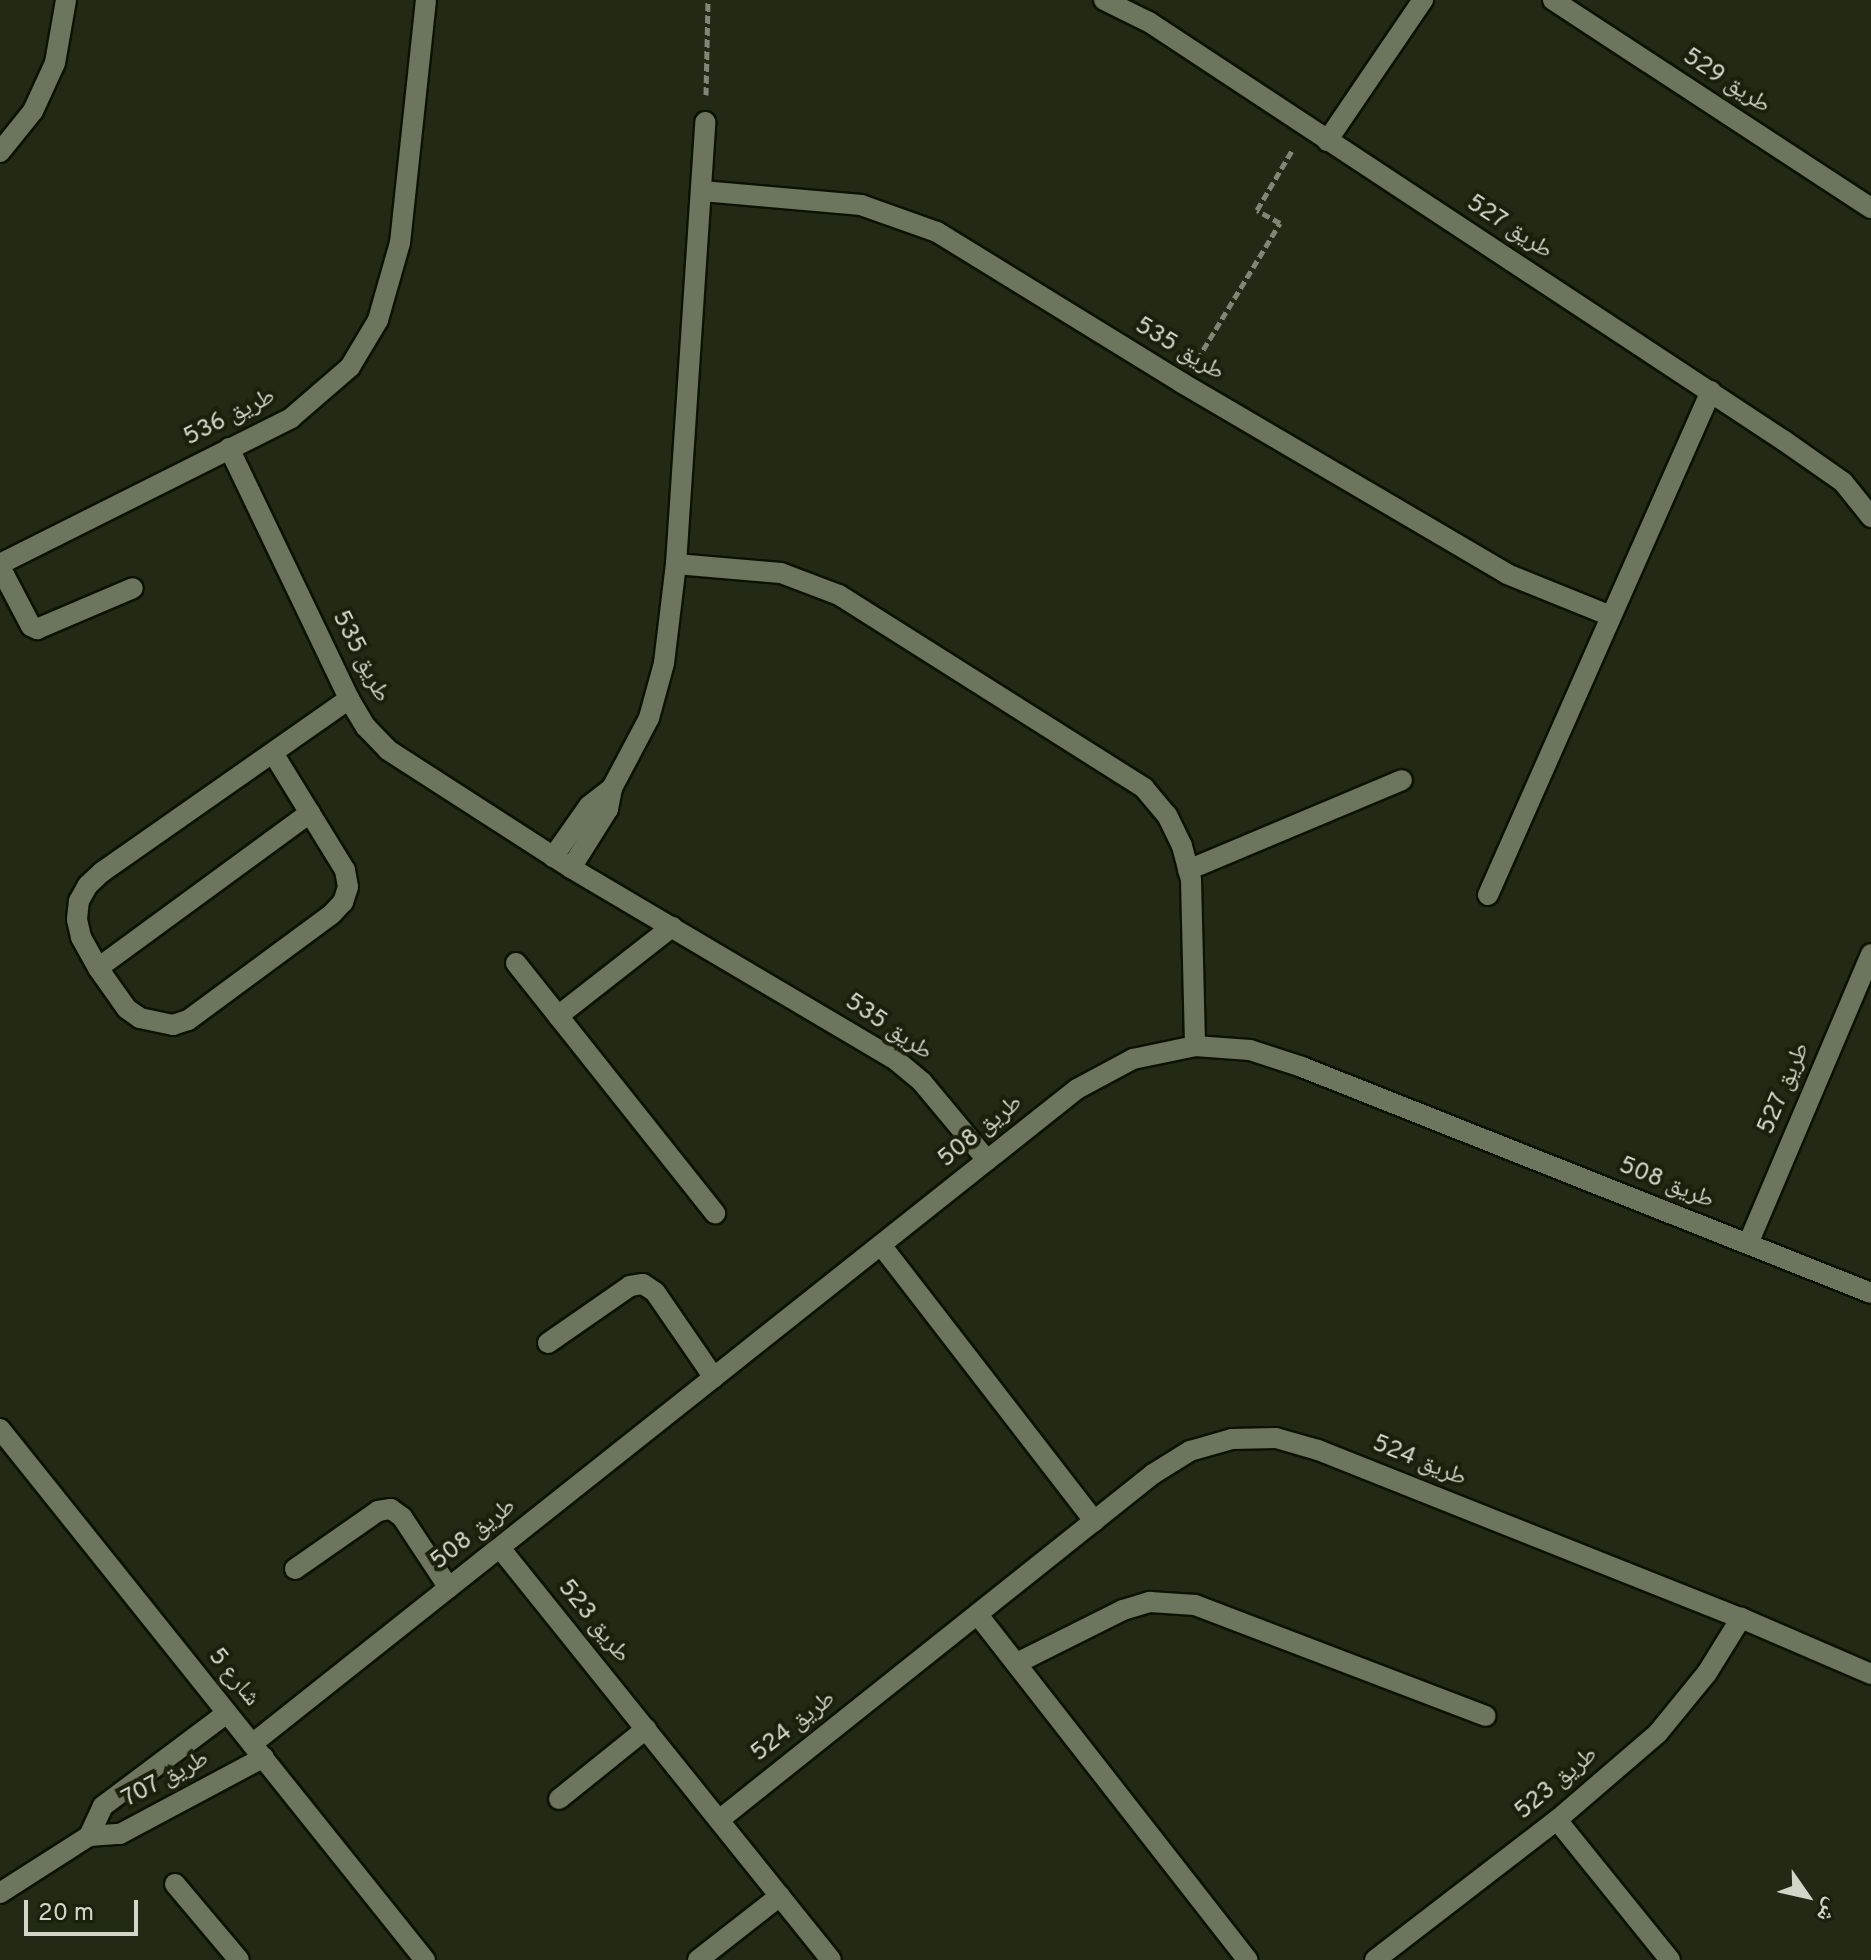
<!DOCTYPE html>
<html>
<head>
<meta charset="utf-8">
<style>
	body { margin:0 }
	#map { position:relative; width:1871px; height:1960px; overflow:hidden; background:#222915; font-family:Overpass,"Noto Naskh Arabic",sans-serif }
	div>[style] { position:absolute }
	.path>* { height:5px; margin-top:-2.5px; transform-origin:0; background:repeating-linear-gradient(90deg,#818777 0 8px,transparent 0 12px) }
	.roads { filter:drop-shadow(2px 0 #0c1201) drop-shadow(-2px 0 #0c1201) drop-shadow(0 2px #0c1201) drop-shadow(0 -2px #0c1201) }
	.minor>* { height:20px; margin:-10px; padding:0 10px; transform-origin:10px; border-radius:10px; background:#6c755d }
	span { translate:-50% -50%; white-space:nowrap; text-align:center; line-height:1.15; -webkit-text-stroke:8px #19200b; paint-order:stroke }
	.street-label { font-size:24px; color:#d1d6c9 }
	.north { position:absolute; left:1767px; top:1856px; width:80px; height:80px; -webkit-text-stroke:6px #19200b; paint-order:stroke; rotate:124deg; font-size:22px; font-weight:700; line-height:32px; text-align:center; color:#d1d6c9 }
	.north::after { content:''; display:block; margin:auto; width:28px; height:36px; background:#d1d6c9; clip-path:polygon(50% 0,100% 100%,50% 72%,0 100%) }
	.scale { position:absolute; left:24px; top:1900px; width:114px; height:36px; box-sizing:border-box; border:4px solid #d1d6c9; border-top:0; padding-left:10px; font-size:24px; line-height:28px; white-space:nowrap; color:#d1d6c9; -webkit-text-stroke:6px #19200b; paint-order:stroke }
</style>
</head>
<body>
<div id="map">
	<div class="path">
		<div style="left:706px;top:95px;width:95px;rotate:-88.8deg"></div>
		<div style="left:1197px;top:360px;width:160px;rotate:-58.8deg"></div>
		<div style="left:1280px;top:223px;width:26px;rotate:-151deg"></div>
		<div style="left:1257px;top:210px;width:71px;rotate:-59.5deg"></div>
	</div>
	<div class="roads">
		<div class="minor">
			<div style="left:1104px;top:0;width:50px;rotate:26.1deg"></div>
			<div style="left:1149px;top:22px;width:759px;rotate:33.4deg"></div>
			<div style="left:1783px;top:440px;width:73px;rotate:35deg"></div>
			<div style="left:1843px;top:482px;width:45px;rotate:51.3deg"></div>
			<div style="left:1553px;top:0;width:380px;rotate:33.2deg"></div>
			<div style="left:1327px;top:141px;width:171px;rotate:-55.8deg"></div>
			<div style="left:0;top:152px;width:53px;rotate:-51.2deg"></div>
			<div style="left:33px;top:111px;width:53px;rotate:-65.4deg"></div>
			<div style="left:55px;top:63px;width:64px;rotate:-80.1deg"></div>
			<div style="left:702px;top:191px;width:160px;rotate:5deg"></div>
			<div style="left:861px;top:205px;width:81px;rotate:19.6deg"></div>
			<div style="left:937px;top:232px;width:288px;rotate:31.6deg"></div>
			<div style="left:1182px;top:383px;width:377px;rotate:30.4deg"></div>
			<div style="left:1507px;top:574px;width:112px;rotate:22deg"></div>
			<div style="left:229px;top:448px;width:278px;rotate:64.4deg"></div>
			<div style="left:349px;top:699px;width:33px;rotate:59deg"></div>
			<div style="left:366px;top:727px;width:32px;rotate:46deg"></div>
			<div style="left:388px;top:750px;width:218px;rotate:32.8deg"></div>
			<div style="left:571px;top:868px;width:379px;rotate:30.6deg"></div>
			<div style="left:897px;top:1061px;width:33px;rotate:40deg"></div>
			<div style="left:922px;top:1082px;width:102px;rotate:50.2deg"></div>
			<div style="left:0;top:564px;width:326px;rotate:-26.6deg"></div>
			<div style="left:291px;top:418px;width:78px;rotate:-40.8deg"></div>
			<div style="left:350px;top:367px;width:55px;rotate:-59.2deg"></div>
			<div style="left:378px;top:320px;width:80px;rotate:-74.1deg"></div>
			<div style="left:400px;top:243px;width:244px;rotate:-83.9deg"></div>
			<div style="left:676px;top:564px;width:105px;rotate:4.9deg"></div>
			<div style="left:781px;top:573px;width:62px;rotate:20.8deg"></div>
			<div style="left:839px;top:595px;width:361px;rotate:32.3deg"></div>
			<div style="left:1144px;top:788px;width:35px;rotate:50deg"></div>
			<div style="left:1167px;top:815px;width:34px;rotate:64deg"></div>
			<div style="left:1182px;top:846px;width:35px;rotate:75deg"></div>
			<div style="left:1191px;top:880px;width:166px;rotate:88.6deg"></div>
			<div style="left:0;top:567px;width:67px;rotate:62.3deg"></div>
			<div style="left:31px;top:626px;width:7px;rotate:27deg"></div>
			<div style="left:37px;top:629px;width:104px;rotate:-23.1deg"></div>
			<div style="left:273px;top:753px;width:137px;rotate:58.4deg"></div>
			<div style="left:345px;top:870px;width:17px;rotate:80deg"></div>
			<div style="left:348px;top:887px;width:16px;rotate:108deg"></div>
			<div style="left:343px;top:902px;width:16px;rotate:133deg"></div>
			<div style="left:332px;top:914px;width:179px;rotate:143.6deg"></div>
			<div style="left:188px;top:1020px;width:16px;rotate:162deg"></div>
			<div style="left:173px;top:1025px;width:34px;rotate:-168deg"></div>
			<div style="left:140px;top:1018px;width:16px;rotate:-145deg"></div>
			<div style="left:127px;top:1009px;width:50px;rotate:-125.3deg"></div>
			<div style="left:98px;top:968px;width:35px;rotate:-119deg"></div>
			<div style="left:81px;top:937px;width:18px;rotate:-103deg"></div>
			<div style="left:77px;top:919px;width:18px;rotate:-84deg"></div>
			<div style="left:79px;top:901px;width:18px;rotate:-61deg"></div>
			<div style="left:88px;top:885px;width:19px;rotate:-43deg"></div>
			<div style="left:102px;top:872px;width:302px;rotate:-35deg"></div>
			<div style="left:553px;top:857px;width:62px;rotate:-54.8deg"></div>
			<div style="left:589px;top:806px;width:29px;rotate:-38deg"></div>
			<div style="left:571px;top:868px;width:70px;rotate:-57.9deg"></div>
			<div style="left:608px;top:809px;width:21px;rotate:-79deg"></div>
			<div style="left:612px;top:788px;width:79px;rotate:-62.1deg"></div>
			<div style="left:649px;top:718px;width:57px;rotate:-74.7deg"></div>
			<div style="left:664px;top:663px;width:100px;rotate:-83.1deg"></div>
			<div style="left:676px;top:564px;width:443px;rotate:-86.2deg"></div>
			<div style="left:1188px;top:870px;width:232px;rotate:-22.8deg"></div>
			<div style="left:1488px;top:895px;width:551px;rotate:-66.13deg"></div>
			<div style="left:516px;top:963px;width:320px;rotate:51.5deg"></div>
			<div style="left:98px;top:968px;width:263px;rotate:-36.2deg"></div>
			<div style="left:558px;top:1016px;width:145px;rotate:-38deg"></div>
			<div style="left:1748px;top:1244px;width:315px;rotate:-67deg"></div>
			<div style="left:881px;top:1245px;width:349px;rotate:52.3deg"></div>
			<div style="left:548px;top:1343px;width:100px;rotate:-34.8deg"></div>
			<div style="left:630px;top:1286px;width:13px;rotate:-9deg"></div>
			<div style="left:643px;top:1284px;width:14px;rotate:34deg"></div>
			<div style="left:655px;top:1292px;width:104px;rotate:55.5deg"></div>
			<div style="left:0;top:1429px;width:680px;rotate:51.33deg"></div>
			<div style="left:500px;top:1548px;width:528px;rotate:51.22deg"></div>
			<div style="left:295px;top:1569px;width:101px;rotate:-34.9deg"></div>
			<div style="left:378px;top:1511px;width:13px;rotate:-9deg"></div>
			<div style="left:391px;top:1509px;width:14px;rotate:36deg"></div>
			<div style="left:402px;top:1517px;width:85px;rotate:56.5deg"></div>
			<div style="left:978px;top:1615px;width:438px;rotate:52deg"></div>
			<div style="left:1017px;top:1663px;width:119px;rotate:-26.6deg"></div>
			<div style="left:1123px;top:1610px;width:28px;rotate:-17deg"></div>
			<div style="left:1150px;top:1602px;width:45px;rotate:3.8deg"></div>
			<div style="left:1195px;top:1605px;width:311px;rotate:20.9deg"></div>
			<div style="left:252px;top:1744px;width:1053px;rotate:-38.45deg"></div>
			<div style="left:1077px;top:1089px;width:64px;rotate:-28.2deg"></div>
			<div style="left:1133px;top:1059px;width:63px;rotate:-11.8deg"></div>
			<div style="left:1195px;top:1046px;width:55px;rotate:4.2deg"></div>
			<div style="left:1250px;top:1050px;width:55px;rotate:18.1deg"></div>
			<div style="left:1302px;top:1067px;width:612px;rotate:21.66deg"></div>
			<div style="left:559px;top:1799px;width:112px;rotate:-38.8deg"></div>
			<div style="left:719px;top:1820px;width:555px;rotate:-38.56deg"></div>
			<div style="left:1153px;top:1474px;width:44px;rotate:-31.9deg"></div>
			<div style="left:1190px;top:1451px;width:44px;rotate:-15.9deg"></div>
			<div style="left:1232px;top:1439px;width:44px;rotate:-1.3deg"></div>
			<div style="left:1276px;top:1438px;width:44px;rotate:15.9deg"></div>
			<div style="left:1318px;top:1450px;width:455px;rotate:21.7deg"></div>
			<div style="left:1741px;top:1618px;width:142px;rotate:23.3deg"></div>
			<div style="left:1557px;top:1820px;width:180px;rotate:51.1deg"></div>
			<div style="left:89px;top:1836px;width:33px;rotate:-65deg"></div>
			<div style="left:103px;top:1806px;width:155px;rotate:-36.9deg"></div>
			<div style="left:175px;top:1884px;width:99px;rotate:49.9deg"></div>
			<div style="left:0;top:1893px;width:106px;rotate:-32.6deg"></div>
			<div style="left:89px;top:1836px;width:31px;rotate:-4deg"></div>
			<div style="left:120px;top:1834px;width:163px;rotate:-28.1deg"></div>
			<div style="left:698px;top:1960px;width:104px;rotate:-38deg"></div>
			<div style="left:1375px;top:1960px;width:230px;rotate:-37.6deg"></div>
			<div style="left:1557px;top:1820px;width:133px;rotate:-40.7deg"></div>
			<div style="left:1658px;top:1733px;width:77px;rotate:-50.8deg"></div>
			<div style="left:1707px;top:1673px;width:65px;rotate:-58.3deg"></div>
		</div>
	</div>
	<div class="street-label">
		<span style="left:1726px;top:82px;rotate:33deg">طريق 529</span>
		<span style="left:1509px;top:228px;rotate:33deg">طريق 527</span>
		<span style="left:1179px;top:350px;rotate:31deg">طريق 535</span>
		<span style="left:230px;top:418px;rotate:-27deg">طريق 536</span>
		<span style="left:360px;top:657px;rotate:63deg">طريق 535</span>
		<span style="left:888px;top:1028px;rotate:34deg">طريق 535</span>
		<span style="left:1785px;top:1089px;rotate:-67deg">طريق 527</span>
		<span style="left:981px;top:1132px;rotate:-39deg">طريق 508</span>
		<span style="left:1666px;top:1184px;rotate:22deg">طريق 508</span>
		<span style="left:1419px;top:1462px;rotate:22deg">طريق 524</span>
		<span style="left:474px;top:1535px;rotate:-38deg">طريق 508</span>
		<span style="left:593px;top:1622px;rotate:51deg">طريق 523</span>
		<span style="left:233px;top:1678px;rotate:51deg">شارع 5</span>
		<span style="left:794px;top:1727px;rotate:-38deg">طريق 524</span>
		<span style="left:166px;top:1780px;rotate:-28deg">طريق 707</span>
		<span style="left:1557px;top:1784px;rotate:-40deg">طريق 523</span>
	</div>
	<div class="north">ش</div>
	<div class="scale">20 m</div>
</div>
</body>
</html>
